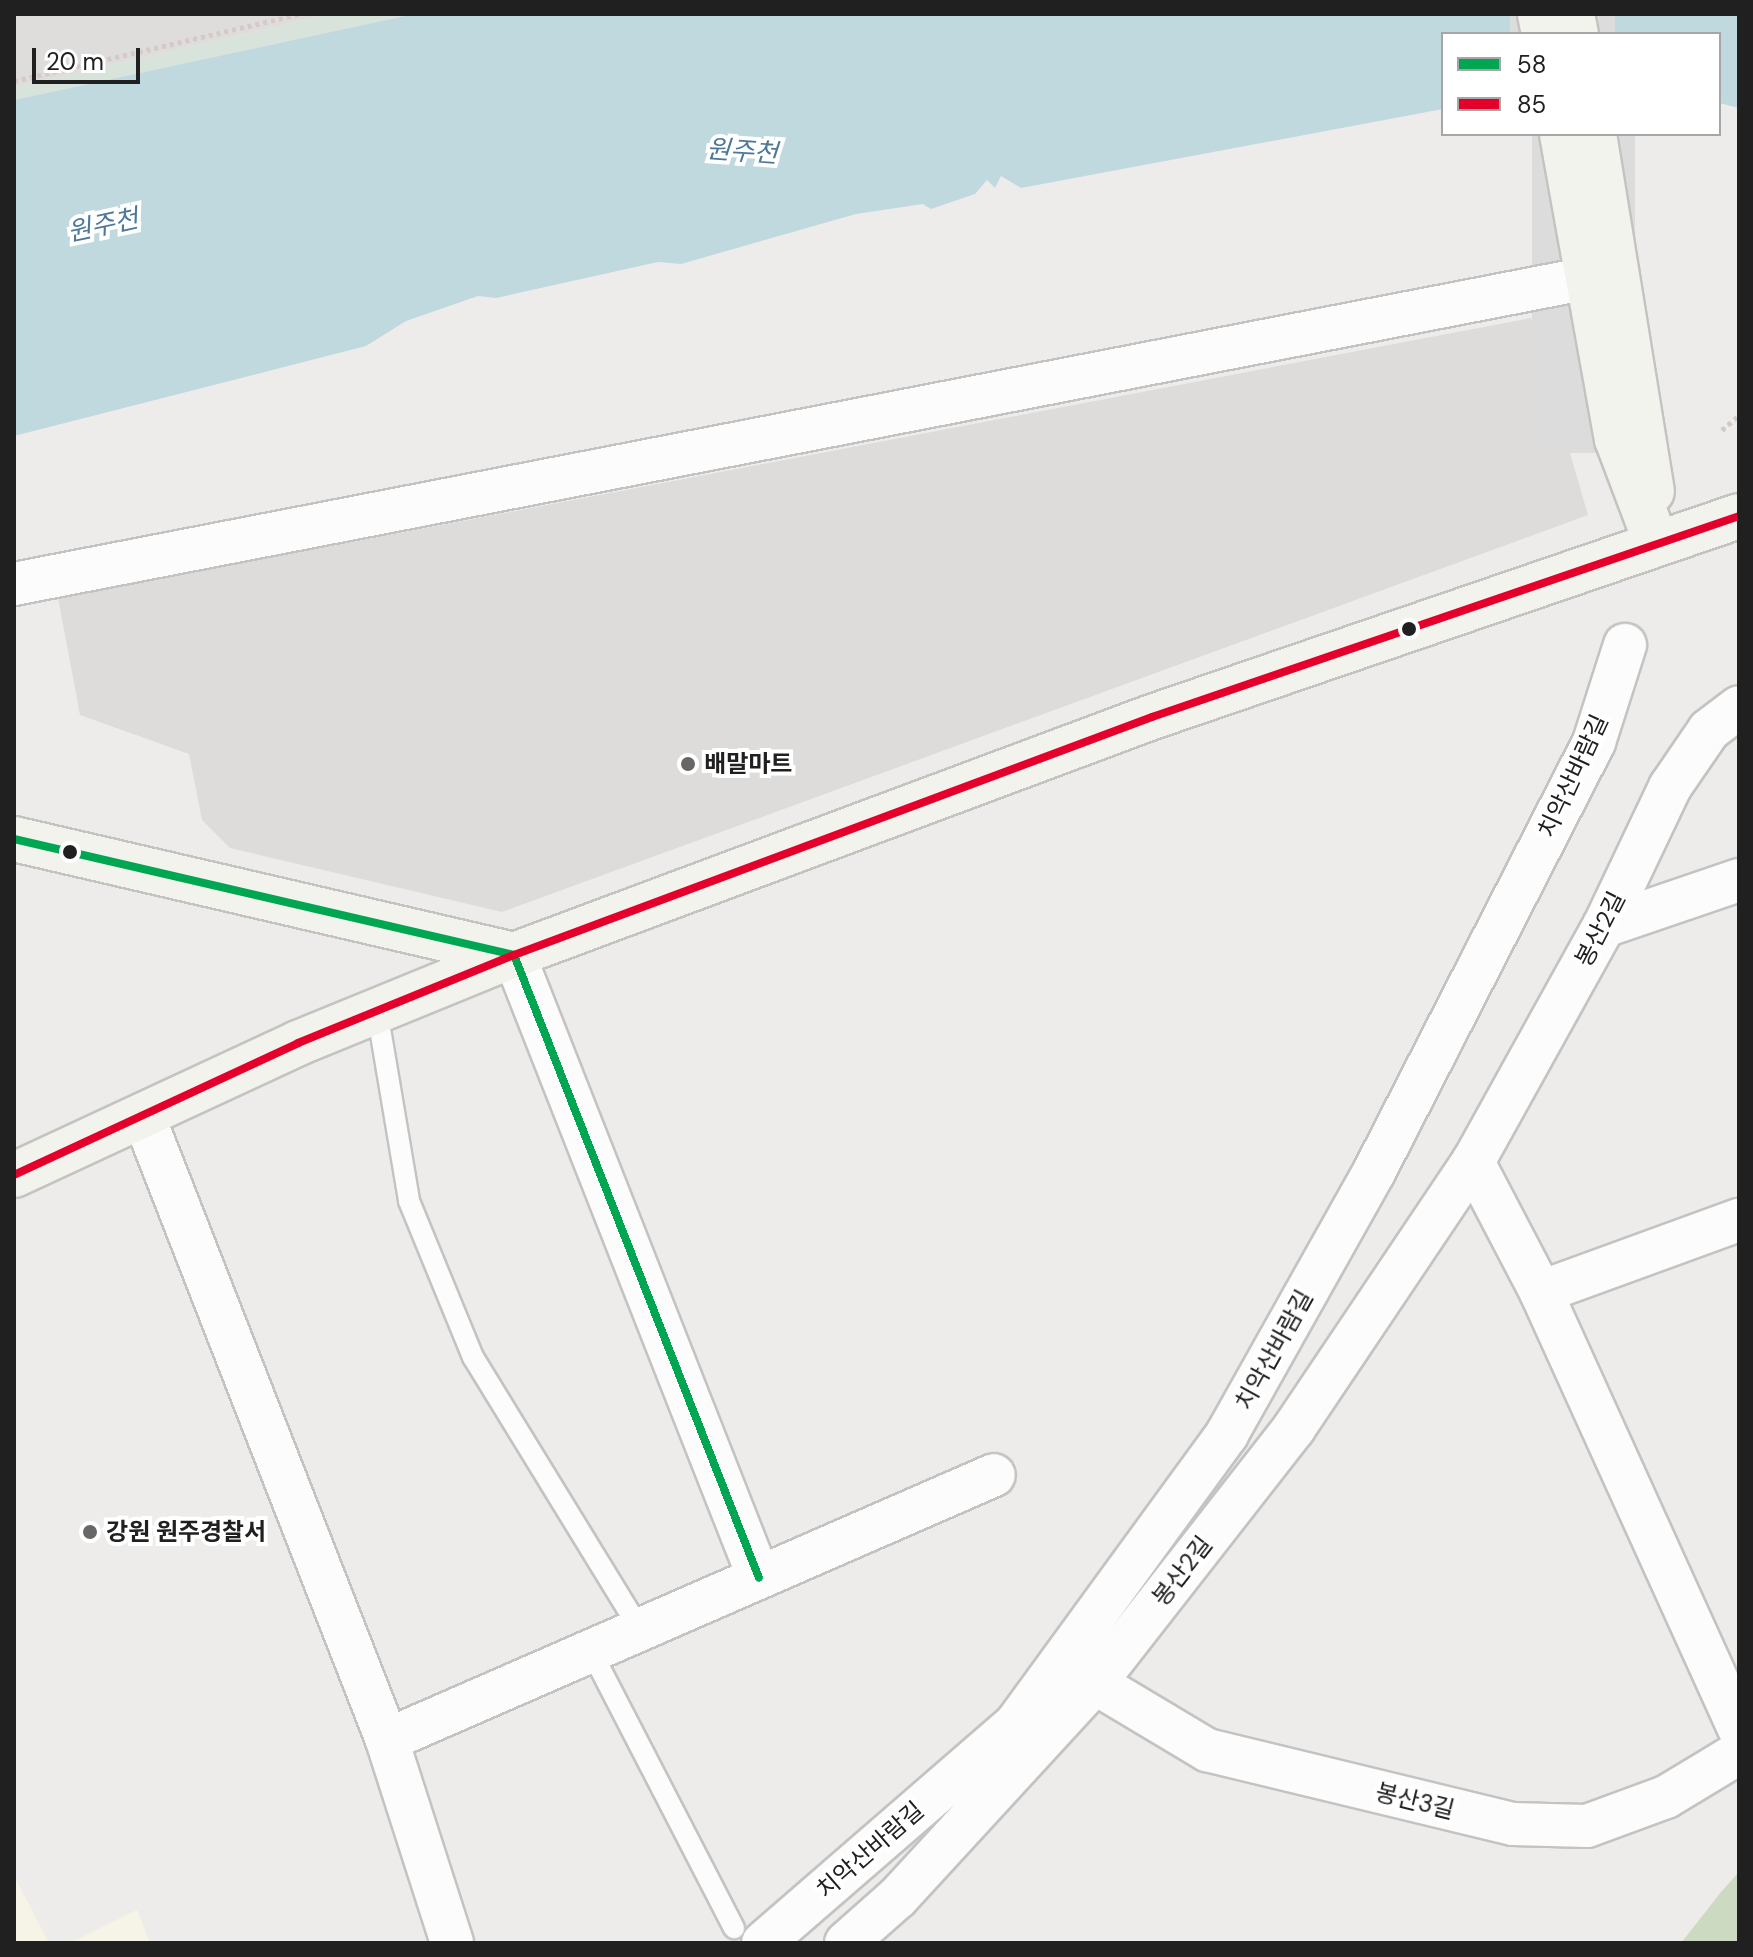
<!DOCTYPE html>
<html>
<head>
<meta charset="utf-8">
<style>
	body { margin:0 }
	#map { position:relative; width:1753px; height:1957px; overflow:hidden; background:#eeecea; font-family:"DM Sans","Noto Sans KR",sans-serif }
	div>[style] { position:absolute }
	.residential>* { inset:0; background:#dddcdb }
	.education>* { inset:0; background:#f6f4e7 }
	.forest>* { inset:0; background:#cbdac1 }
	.wetland>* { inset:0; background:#d8e3dc }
	.parking>* { inset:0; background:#dedddc }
	.water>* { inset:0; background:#c0d9de }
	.pier>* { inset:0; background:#dddcdc; transform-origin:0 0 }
	.path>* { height:5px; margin-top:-2.5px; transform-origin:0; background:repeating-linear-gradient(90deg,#d6cac9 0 4px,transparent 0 8px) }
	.roads { filter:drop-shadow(2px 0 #c4c3c2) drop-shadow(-2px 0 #c4c3c2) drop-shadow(0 2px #c4c3c2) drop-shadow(0 -2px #c4c3c2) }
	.lane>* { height:20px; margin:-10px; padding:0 10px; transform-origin:10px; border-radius:10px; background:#fcfcfc }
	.street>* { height:42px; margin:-21px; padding:0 21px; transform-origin:21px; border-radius:21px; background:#fcfcfc }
	.secondary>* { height:44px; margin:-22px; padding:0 22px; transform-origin:22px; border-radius:22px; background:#f3f3ed }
	.bus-1>* { height:8px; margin:-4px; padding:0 4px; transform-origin:4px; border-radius:4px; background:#00a651 }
	.bus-2>* { height:8px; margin:-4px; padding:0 4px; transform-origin:4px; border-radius:4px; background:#e4002b }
	.dots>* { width:22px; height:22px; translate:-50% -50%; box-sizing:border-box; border:4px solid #fff; border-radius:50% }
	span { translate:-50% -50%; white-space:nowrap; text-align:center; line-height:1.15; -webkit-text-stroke:8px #fff; paint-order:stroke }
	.poi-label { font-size:24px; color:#202020; font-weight:700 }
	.left { translate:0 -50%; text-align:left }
	.street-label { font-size:24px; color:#202020 }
	.water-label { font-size:26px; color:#4e7899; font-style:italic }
	.frame { position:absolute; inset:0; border:16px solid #202020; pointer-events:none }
	.legend { position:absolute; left:1441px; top:32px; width:280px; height:104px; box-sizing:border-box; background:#fff; border:2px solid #a6a6a6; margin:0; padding:10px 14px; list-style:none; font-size:24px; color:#202020 }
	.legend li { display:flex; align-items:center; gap:16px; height:40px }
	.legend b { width:40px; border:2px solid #a6a6a6 }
	.scale { position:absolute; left:32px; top:48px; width:108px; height:36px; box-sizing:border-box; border:4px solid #202020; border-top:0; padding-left:10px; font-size:24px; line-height:28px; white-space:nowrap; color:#202020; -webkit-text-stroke:6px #fff; paint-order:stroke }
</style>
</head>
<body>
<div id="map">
	<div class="residential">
		<div style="clip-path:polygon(1531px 318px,1588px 515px,502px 912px,230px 848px,202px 820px,189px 754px,80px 715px,58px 598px)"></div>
	</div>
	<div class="education">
		<div style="clip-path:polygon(14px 1876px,49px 1943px,14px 1943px)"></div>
		<div style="clip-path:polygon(137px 1910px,150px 1943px,70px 1943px)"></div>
	</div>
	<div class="forest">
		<div style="clip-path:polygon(1739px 1872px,1739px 1943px,1681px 1943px,1721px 1892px)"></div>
	</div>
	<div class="wetland">
		<div style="clip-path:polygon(329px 14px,414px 14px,14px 100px,14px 87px)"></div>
	</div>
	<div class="parking">
		<div style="clip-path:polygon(14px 14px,329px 14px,14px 87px)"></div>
	</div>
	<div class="water">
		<div style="clip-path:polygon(414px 14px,1739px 14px,1739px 108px,1719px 103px,1719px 34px,1443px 34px,1443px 109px,1021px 188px,1001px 176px,995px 188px,987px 180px,975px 194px,931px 209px,923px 204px,856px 214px,681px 264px,658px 262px,496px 298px,478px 296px,406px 321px,366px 346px,14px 436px,14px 100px)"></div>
	</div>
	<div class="pier">
		<div style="left:1510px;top:14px;width:105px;height:20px"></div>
		<div style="left:1532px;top:134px;width:103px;height:319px"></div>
	</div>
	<div class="path">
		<div style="left:14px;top:81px;width:293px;rotate:-13.2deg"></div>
		<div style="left:1722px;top:430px;width:23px;rotate:-41deg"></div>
	</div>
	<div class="roads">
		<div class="lane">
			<div style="left:377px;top:1011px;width:193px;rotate:80.4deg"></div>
			<div style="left:409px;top:1201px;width:169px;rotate:67.7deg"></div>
			<div style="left:473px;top:1357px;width:320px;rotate:58.5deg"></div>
			<div style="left:591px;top:1651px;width:312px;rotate:62.7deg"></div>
		</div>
		<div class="street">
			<div style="left:14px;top:584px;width:1603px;rotate:-11deg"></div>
			<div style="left:1604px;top:926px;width:143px;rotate:-18.8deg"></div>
			<div style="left:514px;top:955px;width:669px;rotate:68.53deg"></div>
			<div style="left:143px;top:1115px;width:671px;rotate:68.67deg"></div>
			<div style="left:387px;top:1740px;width:213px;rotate:72.2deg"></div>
			<div style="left:1473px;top:1162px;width:147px;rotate:62.4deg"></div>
			<div style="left:1541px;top:1292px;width:479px;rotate:65.6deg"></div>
			<div style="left:1541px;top:1292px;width:211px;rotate:-20deg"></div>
			<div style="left:1095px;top:1683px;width:131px;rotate:30.9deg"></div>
			<div style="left:1207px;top:1750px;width:315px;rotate:13.6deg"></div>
			<div style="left:1513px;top:1824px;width:74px;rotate:1.5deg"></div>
			<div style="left:1587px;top:1826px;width:84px;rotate:-20.2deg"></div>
			<div style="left:1666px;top:1797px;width:85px;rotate:-31.1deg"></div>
			<div style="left:387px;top:1740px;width:662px;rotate:-23.58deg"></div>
			<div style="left:763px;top:1943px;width:333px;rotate:-40.9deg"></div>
			<div style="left:1015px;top:1725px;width:360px;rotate:-53.9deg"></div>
			<div style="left:1227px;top:1434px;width:300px;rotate:-60.7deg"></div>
			<div style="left:1374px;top:1172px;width:483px;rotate:-62.9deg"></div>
			<div style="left:1594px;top:742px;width:102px;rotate:-72.3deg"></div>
			<div style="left:846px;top:1943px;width:69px;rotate:-41.5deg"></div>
			<div style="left:898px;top:1897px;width:291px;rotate:-47.4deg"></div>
			<div style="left:1095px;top:1683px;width:323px;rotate:-52deg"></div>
			<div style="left:1294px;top:1428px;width:321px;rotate:-56.1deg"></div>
			<div style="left:1473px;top:1162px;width:270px;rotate:-61deg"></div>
			<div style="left:1604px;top:926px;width:154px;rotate:-64.6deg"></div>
			<div style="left:1670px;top:787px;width:69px;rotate:-55.6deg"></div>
			<div style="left:1709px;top:730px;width:38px;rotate:-37deg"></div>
		</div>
		<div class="secondary">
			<div style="left:1540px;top:14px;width:20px;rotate:79deg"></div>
			<div style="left:1572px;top:14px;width:20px;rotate:79deg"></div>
			<div style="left:1562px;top:134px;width:310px;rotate:79.8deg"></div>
			<div style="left:1617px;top:439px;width:110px;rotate:69.3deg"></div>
			<div style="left:1594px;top:134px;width:362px;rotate:80.8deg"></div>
			<div style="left:14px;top:839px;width:513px;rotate:13.06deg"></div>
			<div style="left:14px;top:1175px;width:313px;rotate:-24.9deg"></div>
			<div style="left:298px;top:1043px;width:233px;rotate:-22.2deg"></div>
			<div style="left:514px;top:955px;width:681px;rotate:-20.46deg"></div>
			<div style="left:1152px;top:717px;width:620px;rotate:-18.9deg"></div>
		</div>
	</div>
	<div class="bus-1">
		<div style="left:14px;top:839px;width:513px;rotate:13.06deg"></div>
		<div style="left:514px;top:955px;width:669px;rotate:68.53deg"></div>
	</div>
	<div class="bus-2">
		<div style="left:14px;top:1175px;width:313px;rotate:-24.9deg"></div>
		<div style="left:298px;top:1043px;width:233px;rotate:-22.2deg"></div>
		<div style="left:514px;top:955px;width:681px;rotate:-20.46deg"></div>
		<div style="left:1152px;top:717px;width:620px;rotate:-18.9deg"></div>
	</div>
	<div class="dots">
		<div style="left:1409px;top:629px;background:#202020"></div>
		<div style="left:688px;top:764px;background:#686767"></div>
		<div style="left:70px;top:852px;background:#202020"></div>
		<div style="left:90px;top:1532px;background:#686767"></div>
	</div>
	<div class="poi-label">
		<span class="left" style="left:704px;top:764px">배말마트</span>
		<span class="left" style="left:106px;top:1532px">강원 원주경찰서</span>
	</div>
	<div class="street-label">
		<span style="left:1573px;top:776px;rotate:-65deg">치악산바람길</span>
		<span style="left:1600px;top:929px;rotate:-63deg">봉산2길</span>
		<span style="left:1274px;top:1350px;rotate:-61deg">치악산바람길</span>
		<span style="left:1182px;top:1571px;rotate:-52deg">봉산2길</span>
		<span style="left:1415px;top:1801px;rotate:14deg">봉산3길</span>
		<span style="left:870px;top:1850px;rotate:-41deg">치악산바람길</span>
	</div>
	<div class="water-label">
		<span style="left:742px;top:152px;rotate:4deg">원주천</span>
		<span style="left:103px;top:226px;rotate:-12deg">원주천</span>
	</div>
	<div class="frame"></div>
	<ul class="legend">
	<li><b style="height:10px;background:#00a651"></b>58</li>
	<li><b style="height:10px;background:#e4002b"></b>85</li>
	</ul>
	<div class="scale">20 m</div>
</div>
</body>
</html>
